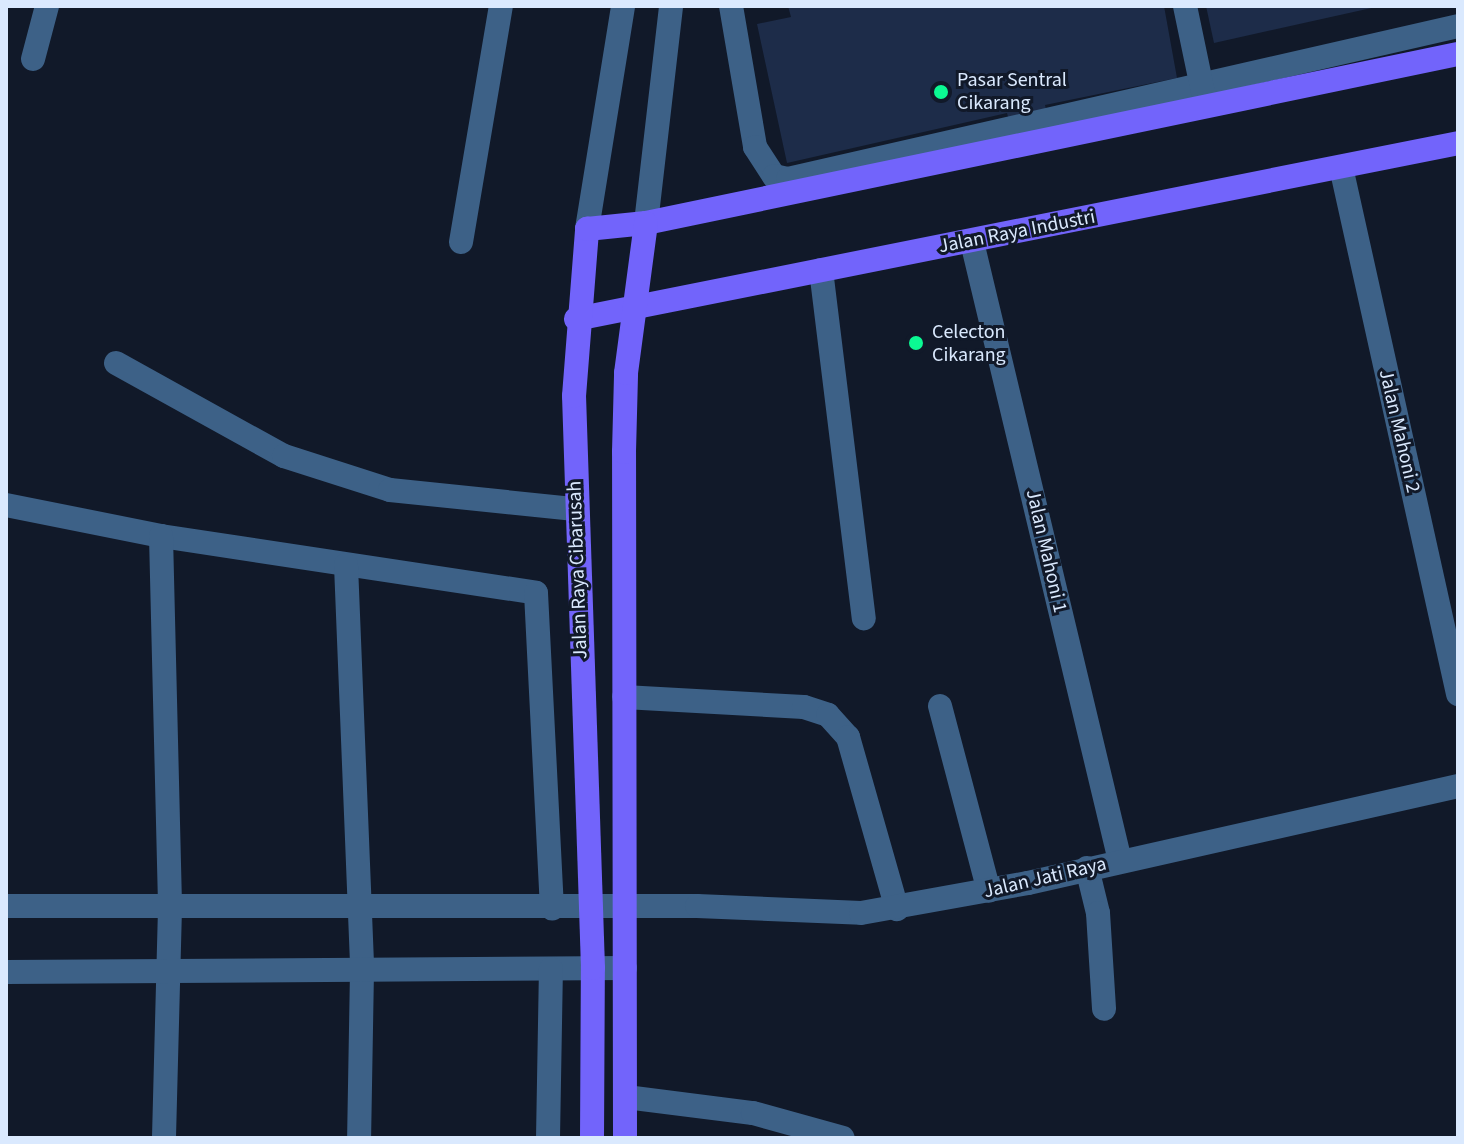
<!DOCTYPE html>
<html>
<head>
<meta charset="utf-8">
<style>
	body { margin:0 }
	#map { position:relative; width:1464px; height:1144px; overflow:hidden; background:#111929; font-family:"Source Sans 3",sans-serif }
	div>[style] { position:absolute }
	.building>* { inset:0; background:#1d2c49 }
	.minor>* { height:24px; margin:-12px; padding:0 12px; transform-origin:12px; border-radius:12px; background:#3d6187 }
	.major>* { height:24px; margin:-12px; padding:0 12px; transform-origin:12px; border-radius:12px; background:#7264fb }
	.dots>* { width:22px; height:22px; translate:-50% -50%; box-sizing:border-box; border:4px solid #111929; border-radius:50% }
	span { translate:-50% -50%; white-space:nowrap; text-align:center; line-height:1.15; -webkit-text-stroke:6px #111929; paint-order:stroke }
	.poi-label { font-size:20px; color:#dae9fe }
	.left { translate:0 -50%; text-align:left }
	.street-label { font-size:20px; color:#dae9fe }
	.frame { position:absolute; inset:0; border:8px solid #dae9fe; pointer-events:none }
</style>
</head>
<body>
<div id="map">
	<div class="building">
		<div style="clip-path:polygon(788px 6px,1164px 6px,1177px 78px,1045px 105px,1048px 116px,1010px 125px,1007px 113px,787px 163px,757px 24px,791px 17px)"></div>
		<div style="clip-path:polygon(1206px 6px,1376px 6px,1376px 7px,1214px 43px)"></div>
	</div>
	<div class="minor">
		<div style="left:731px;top:6px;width:143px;rotate:80.3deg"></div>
		<div style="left:755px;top:147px;width:35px;rotate:57deg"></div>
		<div style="left:774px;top:176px;width:14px;rotate:12deg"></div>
		<div style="left:788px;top:179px;width:687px;rotate:-12.86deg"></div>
		<div style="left:1185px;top:6px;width:98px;rotate:78.2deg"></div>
		<div style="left:33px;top:59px;width:55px;rotate:-75.2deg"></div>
		<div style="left:1341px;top:167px;width:540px;rotate:77.48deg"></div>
		<div style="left:646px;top:223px;width:218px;rotate:-83.4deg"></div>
		<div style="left:587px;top:229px;width:226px;rotate:-80.8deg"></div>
		<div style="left:461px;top:242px;width:239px;rotate:-80.4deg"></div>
		<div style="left:972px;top:242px;width:636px;rotate:76.55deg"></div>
		<div style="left:821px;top:270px;width:351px;rotate:83deg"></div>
		<div style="left:116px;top:363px;width:192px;rotate:29deg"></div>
		<div style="left:284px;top:456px;width:111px;rotate:17.8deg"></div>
		<div style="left:390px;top:490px;width:186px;rotate:5.9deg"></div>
		<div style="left:6px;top:505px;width:158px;rotate:11.3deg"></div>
		<div style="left:161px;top:536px;width:379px;rotate:8.6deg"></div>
		<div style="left:536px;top:593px;width:316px;rotate:87.1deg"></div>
		<div style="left:161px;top:536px;width:372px;rotate:88.6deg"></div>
		<div style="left:170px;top:908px;width:230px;rotate:91.5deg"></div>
		<div style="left:346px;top:565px;width:406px;rotate:87.7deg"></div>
		<div style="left:362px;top:971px;width:167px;rotate:91deg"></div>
		<div style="left:624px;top:697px;width:180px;rotate:3.2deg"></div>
		<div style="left:804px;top:707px;width:25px;rotate:18deg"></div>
		<div style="left:828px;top:715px;width:30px;rotate:48deg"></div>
		<div style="left:848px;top:737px;width:179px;rotate:74.1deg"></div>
		<div style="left:940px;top:706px;width:191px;rotate:75.2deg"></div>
		<div style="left:1087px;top:868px;width:46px;rotate:76.3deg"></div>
		<div style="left:1098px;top:913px;width:96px;rotate:86.4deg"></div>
		<div style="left:6px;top:906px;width:691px"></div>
		<div style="left:697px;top:906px;width:164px;rotate:2.4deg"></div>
		<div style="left:861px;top:913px;width:170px;rotate:-10.2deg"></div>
		<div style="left:1028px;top:883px;width:441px;rotate:-12.7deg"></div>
		<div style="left:6px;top:972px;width:619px;rotate:-0.37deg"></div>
		<div style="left:626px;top:1097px;width:128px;rotate:7.2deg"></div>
		<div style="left:753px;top:1113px;width:93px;rotate:15.5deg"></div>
		<div style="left:548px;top:1138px;width:169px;rotate:-89deg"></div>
	</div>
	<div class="major">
		<div style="left:576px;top:319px;width:899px;rotate:-11.28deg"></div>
		<div style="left:592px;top:1138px;width:170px;rotate:-89.7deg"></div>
		<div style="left:593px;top:968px;width:572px;rotate:-91.9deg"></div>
		<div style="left:574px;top:396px;width:168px;rotate:-85.5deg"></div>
		<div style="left:587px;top:229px;width:59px;rotate:-5.8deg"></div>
		<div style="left:646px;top:223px;width:829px;rotate:-11.76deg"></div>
		<div style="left:625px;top:1138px;width:686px;rotate:-90.08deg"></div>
		<div style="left:624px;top:452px;width:79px;rotate:-88.5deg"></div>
		<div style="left:626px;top:373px;width:151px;rotate:-82.4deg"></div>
	</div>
	<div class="dots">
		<div style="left:941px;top:92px;background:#0bf993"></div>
		<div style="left:916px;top:343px;background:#0bf993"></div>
	</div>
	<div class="poi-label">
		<span class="left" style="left:957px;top:92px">Pasar Sentral<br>Cikarang</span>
		<span class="left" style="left:932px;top:344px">Celecton<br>Cikarang</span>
	</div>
	<div class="street-label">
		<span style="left:1017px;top:232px;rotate:-11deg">Jalan Raya Industri</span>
		<span style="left:1399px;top:431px;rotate:77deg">Jalan Mahoni 2</span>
		<span style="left:1046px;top:551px;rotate:77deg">Jalan Mahoni 1</span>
		<span style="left:578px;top:570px;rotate:-92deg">Jalan Raya Cibarusah</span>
		<span style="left:1045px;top:878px;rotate:-13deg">Jalan Jati Raya</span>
	</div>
	<div class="frame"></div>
</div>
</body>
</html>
